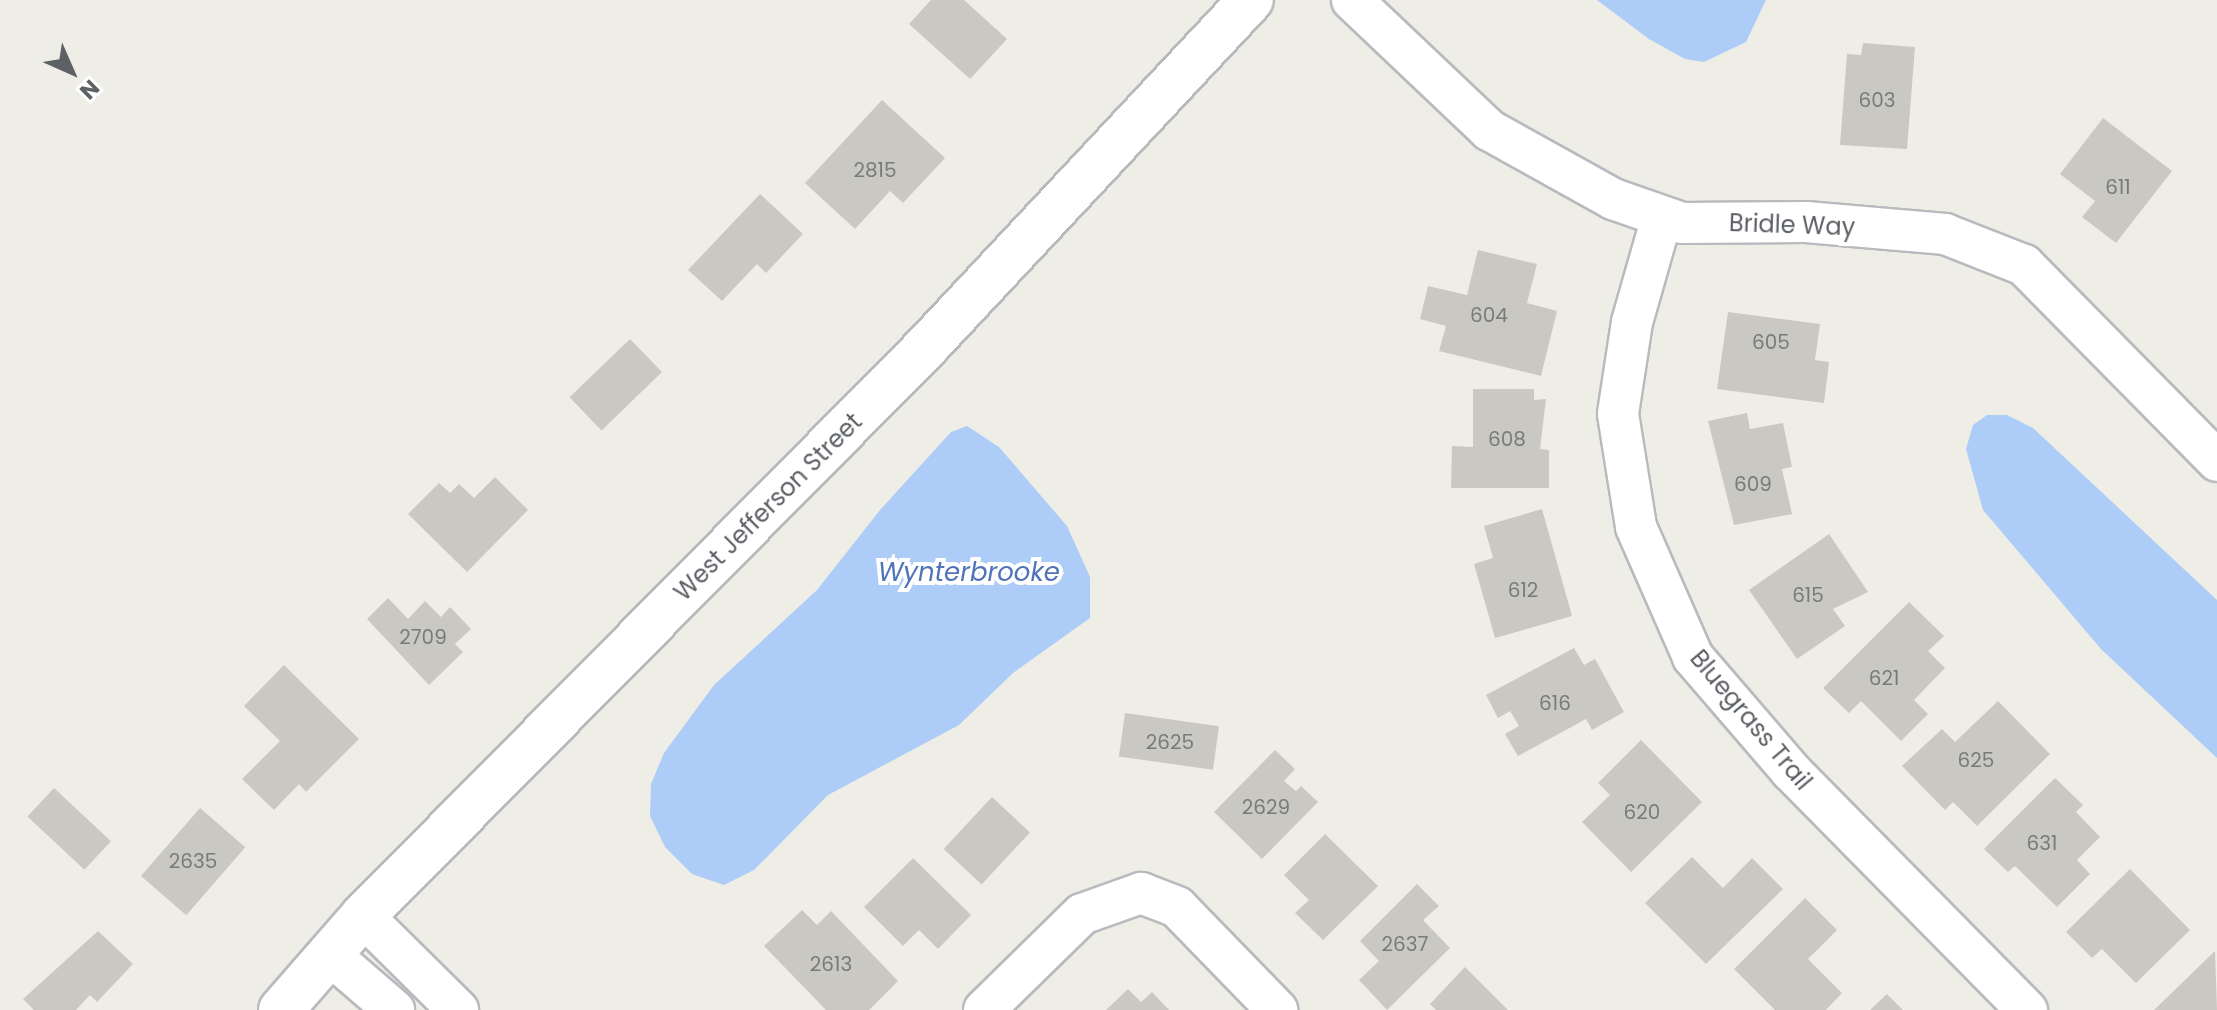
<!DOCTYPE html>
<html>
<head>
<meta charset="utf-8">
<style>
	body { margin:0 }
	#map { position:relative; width:2217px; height:1010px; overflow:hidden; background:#eeeee6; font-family:Poppins,sans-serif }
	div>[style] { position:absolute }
	.water>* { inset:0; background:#adccf7 }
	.building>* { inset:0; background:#cac8c2; transform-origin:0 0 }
	.roads { filter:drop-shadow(2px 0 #b8babe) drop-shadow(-2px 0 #b8babe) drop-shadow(0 2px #b8babe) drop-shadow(0 -2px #b8babe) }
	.minor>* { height:40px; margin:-20px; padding:0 20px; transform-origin:20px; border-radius:20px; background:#fff }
	.tertiary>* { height:44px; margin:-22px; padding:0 22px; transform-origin:22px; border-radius:22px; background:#fff }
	span { translate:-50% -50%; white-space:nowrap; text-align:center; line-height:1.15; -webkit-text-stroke:8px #fff; paint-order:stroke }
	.number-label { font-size:20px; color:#787a7c }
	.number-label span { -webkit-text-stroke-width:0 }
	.street-label { font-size:24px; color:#5d6065 }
	.water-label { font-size:26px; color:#5174b9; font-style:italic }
	.north { position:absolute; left:32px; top:32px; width:80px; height:80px; -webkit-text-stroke:6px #fff; paint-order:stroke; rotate:135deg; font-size:22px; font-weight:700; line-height:32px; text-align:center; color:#5d6065 }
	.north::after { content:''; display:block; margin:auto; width:28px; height:36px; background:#5d6065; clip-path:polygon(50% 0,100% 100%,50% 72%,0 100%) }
</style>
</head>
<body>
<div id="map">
	<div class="water">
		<div style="clip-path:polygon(1597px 0,1766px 0,1746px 42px,1704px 62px,1685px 59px,1649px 39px)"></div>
		<div style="clip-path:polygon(1987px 415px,2007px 415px,2033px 428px,2217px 600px,2217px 758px,2101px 649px,1983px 510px,1966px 449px,1973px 425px)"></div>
		<div style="clip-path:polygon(967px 426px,999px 447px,1067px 526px,1090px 577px,1090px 618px,1013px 673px,959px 725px,828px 795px,754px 870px,724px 885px,692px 874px,665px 847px,650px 816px,651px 784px,664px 753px,714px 685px,817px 590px,880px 510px,951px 432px)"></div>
	</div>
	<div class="building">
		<div style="clip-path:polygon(931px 0,964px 0,1007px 39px,970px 79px,909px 24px)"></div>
		<div style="clip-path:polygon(1863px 43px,1915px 47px,1907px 149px,1840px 145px,1847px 54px,1861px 55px)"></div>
		<div style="clip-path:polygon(882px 100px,945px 158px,903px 203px,890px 191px,855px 229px,805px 183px)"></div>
		<div style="clip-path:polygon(2103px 118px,2172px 171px,2116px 243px,2082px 217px,2095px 201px,2060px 174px)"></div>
		<div style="clip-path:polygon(760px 194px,803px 234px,766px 273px,757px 264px,722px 301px,688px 270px)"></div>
		<div style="clip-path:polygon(1478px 250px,1537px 264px,1527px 303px,1557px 311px,1541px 376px,1439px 351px,1446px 326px,1420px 319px,1428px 286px,1467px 295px)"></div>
		<div style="clip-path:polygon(1728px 312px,1820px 324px,1815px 360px,1829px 362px,1824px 403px,1717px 389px)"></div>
		<div style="left:630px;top:339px;width:46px;height:84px;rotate:46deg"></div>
		<div style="clip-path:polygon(1473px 389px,1534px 389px,1534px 400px,1546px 399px,1540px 449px,1549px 450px,1549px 488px,1451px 488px,1452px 446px,1473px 447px)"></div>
		<div style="clip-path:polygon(1747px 413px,1750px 429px,1783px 423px,1792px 467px,1782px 469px,1792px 514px,1734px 525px,1708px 421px)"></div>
		<div style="clip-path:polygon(495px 477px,528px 510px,467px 572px,408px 514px,439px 483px,450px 493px,459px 484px,474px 498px)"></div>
		<div style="clip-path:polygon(1542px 509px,1572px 616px,1495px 638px,1474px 564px,1493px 558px,1484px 526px)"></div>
		<div style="clip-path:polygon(1829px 534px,1868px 592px,1833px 609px,1845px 626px,1797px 659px,1749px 590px)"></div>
		<div style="clip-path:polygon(388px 598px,408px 619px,425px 601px,441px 617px,450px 607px,471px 629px,455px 644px,463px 652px,429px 685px,367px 619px)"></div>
		<div style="clip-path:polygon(1909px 602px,1944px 636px,1928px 651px,1945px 668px,1914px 700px,1928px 714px,1901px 741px,1861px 701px,1849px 713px,1823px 688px)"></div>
		<div style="clip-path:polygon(1574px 648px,1584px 665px,1595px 659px,1624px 712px,1592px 730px,1586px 719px,1518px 756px,1505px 734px,1519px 726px,1510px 711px,1498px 718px,1486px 695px)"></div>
		<div style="clip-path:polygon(284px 665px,359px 739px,306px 792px,299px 784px,274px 810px,242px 779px,280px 741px,244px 706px)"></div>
		<div style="clip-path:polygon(1998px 701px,2050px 754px,1977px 826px,1953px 802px,1945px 810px,1902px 766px,1942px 729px,1955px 742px)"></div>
		<div style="left:1125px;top:713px;width:95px;height:44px;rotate:8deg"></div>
		<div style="clip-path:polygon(1641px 740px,1702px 802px,1631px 872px,1582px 822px,1610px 795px,1598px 783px)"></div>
		<div style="clip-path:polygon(1275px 750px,1295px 769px,1284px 781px,1296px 791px,1301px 786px,1318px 802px,1262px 859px,1214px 812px)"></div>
		<div style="clip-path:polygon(2055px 778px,2083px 805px,2076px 812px,2100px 837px,2077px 860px,2090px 874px,2057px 907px,2015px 866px,2008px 872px,1984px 849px)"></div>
		<div style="left:54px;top:788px;width:78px;height:39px;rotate:43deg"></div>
		<div style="left:992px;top:797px;width:52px;height:71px;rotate:43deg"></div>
		<div style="left:200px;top:808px;width:60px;height:90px;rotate:41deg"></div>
		<div style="clip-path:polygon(1325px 834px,1378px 886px,1323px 940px,1295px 913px,1309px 900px,1284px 875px)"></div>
		<div style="clip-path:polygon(1692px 857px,1723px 888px,1752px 858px,1783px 889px,1706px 964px,1645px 903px)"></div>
		<div style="clip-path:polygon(913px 858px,971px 915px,938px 949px,919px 930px,903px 946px,864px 907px)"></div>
		<div style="clip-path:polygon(2130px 869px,2190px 930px,2136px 983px,2102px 949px,2092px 958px,2066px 932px)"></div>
		<div style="clip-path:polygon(1417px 884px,1439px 906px,1423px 920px,1450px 948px,1387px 1010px,1359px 980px,1379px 961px,1360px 941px)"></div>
		<div style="clip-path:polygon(1805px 898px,1837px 930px,1808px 959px,1842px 993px,1826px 1010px,1775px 1010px,1734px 969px)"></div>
		<div style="clip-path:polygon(802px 910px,817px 925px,831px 911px,898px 981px,869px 1010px,826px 1010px,764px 946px)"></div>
		<div style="clip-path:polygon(98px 931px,133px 964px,97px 1002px,90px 995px,76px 1010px,34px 1010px,23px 999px)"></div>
		<div style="clip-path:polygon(2215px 951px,2217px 1010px,2154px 1010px)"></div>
		<div style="clip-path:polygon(1465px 967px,1508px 1010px,1436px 1010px,1430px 1004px)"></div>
		<div style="clip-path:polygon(1128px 989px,1141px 1002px,1152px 992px,1169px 1010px,1106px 1010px)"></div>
		<div style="clip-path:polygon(1887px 994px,1903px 1010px,1870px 1010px)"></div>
	</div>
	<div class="roads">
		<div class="minor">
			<div style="left:1352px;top:0;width:189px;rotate:43.5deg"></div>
			<div style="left:1489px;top:130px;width:142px;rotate:29.1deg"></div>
			<div style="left:1613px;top:199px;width:73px;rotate:19.2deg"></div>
			<div style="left:1682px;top:223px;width:124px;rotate:-0.5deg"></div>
			<div style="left:1806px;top:222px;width:140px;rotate:4.9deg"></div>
			<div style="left:1945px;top:234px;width:85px;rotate:21.4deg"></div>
			<div style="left:2024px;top:265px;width:275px;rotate:45.4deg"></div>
			<div style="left:1662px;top:217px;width:109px;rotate:105.9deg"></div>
			<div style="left:1632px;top:322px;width:93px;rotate:98.7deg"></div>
			<div style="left:1618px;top:414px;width:114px;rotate:80.9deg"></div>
			<div style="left:1636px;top:527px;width:142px;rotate:66.3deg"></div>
			<div style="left:1693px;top:657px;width:150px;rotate:49.3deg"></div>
			<div style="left:1791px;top:771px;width:336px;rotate:45.4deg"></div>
			<div style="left:363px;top:916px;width:134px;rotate:44.7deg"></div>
			<div style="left:329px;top:954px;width:86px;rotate:40.7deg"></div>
			<div style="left:984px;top:1010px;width:137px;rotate:-44.4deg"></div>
			<div style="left:1082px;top:914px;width:63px;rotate:-19.6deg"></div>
			<div style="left:1141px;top:893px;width:39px;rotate:21deg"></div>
			<div style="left:1177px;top:907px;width:144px;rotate:45.8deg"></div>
		</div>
		<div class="tertiary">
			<div style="left:281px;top:1010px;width:125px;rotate:-48.9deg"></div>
			<div style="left:363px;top:916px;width:802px;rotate:-45.3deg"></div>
			<div style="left:927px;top:346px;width:474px;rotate:-46.9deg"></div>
		</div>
	</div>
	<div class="number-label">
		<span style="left:1877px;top:100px">603</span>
		<span style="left:875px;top:170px">2815</span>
		<span style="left:2118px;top:187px">611</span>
		<span style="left:1489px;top:315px">604</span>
		<span style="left:1771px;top:342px">605</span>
		<span style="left:1507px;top:439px">608</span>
		<span style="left:1753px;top:484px">609</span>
		<span style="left:1523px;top:590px">612</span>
		<span style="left:1808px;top:595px">615</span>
		<span style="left:423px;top:637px">2709</span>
		<span style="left:1884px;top:678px">621</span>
		<span style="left:1555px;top:703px">616</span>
		<span style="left:1170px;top:742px">2625</span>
		<span style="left:1976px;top:760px">625</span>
		<span style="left:1266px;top:807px">2629</span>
		<span style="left:1642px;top:812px">620</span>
		<span style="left:2042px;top:843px">631</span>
		<span style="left:193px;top:861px">2635</span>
		<span style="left:1405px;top:944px">2637</span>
		<span style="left:831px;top:964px">2613</span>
	</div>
	<div class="street-label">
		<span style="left:1792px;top:225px;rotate:2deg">Bridle Way</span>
		<span style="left:768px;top:507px;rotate:-45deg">West Jefferson Street</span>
		<span style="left:1751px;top:720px;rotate:50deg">Bluegrass Trail</span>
	</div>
	<div class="water-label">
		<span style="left:969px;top:573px">Wynterbrooke</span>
	</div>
	<div class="north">N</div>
</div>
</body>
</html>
